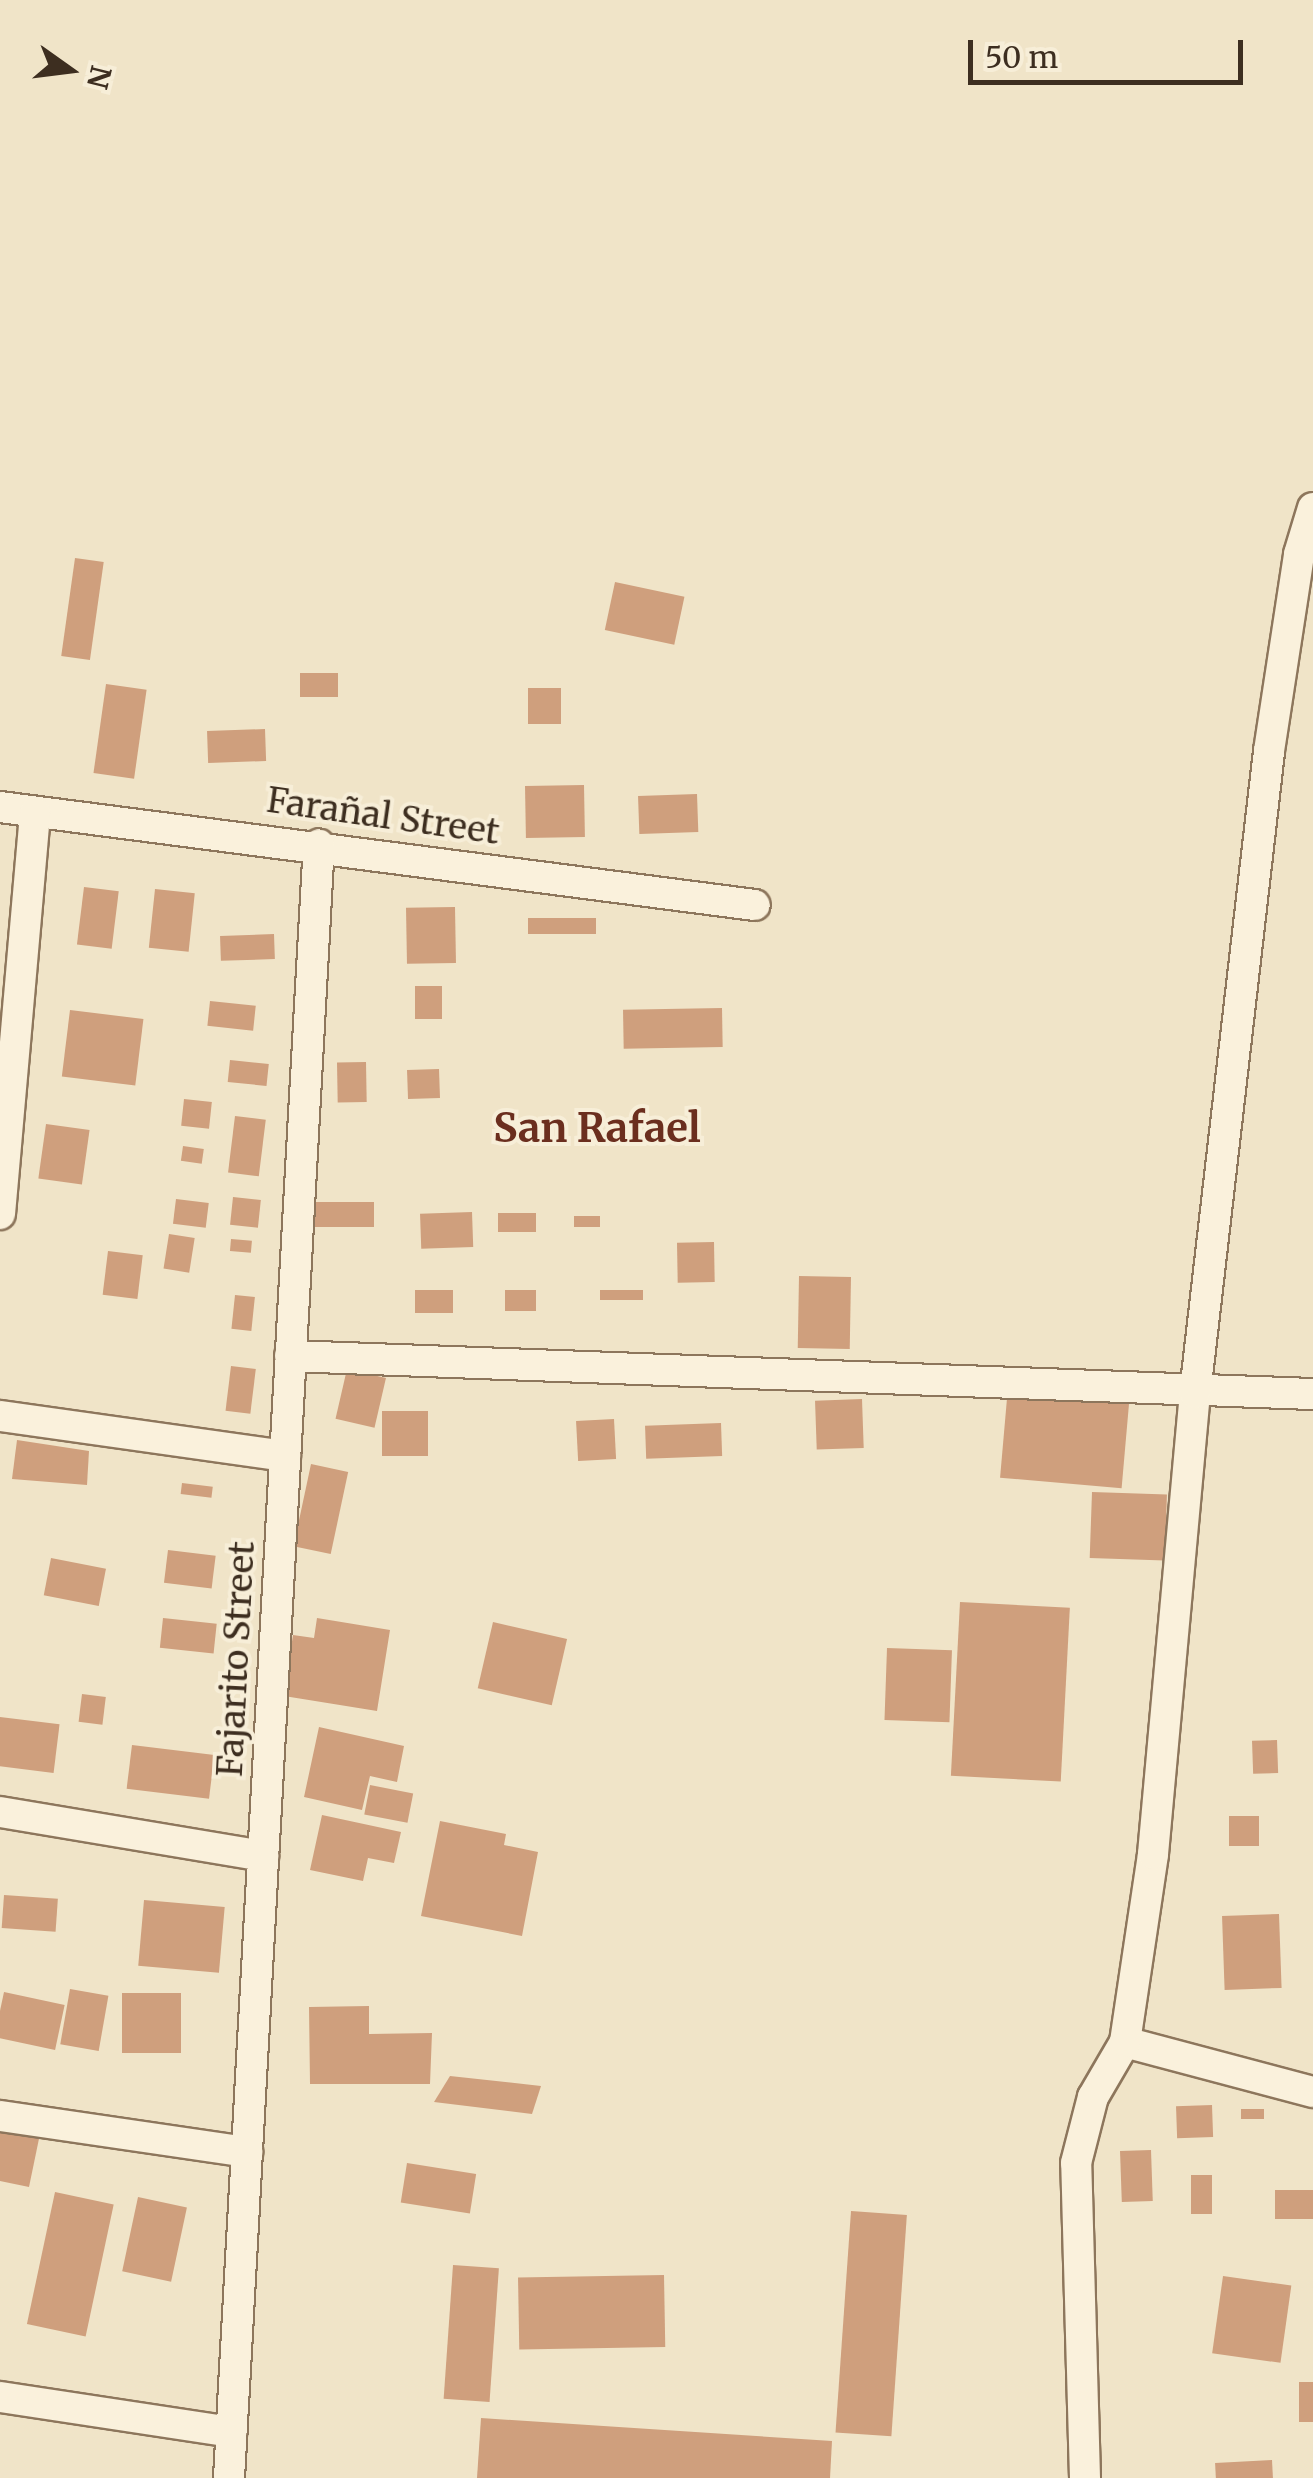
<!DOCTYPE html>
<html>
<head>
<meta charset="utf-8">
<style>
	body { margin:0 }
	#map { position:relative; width:1313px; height:2478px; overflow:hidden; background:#f0e4c8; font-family:Merriweather,serif }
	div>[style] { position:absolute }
	.building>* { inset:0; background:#cf9f7d; transform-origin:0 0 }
	.roads { filter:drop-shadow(2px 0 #8d765c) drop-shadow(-2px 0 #8d765c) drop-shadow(0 2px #8d765c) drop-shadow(0 -2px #8d765c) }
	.street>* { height:30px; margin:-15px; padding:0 15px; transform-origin:15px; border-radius:15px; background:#faf1dc }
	span { translate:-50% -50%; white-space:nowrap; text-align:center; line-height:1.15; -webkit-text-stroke:8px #f7eed8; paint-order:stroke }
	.street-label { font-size:35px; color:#3d2e20 }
	.quarter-label { font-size:40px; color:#6b2e1e; font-weight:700 }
	.north { position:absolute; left:20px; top:20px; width:100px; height:100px; -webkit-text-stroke:8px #f7eed8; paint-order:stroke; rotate:104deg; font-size:28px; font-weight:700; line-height:40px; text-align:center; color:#3d2e20 }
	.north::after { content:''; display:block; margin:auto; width:35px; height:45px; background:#3d2e20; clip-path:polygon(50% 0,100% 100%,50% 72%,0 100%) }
	.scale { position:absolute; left:968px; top:40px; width:275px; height:45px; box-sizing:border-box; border:5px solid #3d2e20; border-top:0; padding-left:12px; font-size:30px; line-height:35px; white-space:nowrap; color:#3d2e20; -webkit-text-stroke:8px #f7eed8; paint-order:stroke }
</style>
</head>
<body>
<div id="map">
	<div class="building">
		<div style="left:75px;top:558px;width:29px;height:99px;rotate:8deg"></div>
		<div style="left:615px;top:582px;width:71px;height:49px;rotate:12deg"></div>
		<div style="left:338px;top:673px;width:24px;height:38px;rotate:90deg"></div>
		<div style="left:106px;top:684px;width:41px;height:90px;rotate:8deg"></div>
		<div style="left:528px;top:688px;width:33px;height:36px"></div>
		<div style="left:265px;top:729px;width:32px;height:58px;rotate:88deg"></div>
		<div style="left:584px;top:785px;width:52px;height:59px;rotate:89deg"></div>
		<div style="left:697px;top:794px;width:38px;height:59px;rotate:88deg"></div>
		<div style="left:84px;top:887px;width:35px;height:58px;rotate:7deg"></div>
		<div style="left:155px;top:889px;width:40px;height:59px;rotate:6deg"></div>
		<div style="left:455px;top:907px;width:56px;height:49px;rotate:89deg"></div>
		<div style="left:596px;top:918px;width:16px;height:68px;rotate:90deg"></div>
		<div style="left:274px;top:934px;width:25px;height:54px;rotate:88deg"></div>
		<div style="left:415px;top:986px;width:27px;height:33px"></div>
		<div style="left:210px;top:1001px;width:46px;height:25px;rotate:6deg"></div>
		<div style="left:722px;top:1008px;width:39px;height:99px;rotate:89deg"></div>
		<div style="left:70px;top:1010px;width:74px;height:67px;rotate:7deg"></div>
		<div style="left:230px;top:1060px;width:39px;height:22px;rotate:6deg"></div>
		<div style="left:366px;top:1062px;width:40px;height:29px;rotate:89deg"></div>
		<div style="left:439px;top:1069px;width:29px;height:32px;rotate:88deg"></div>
		<div style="left:184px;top:1099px;width:28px;height:27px;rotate:6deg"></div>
		<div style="left:235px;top:1116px;width:31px;height:57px;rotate:7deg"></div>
		<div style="left:46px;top:1124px;width:44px;height:55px;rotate:8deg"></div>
		<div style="left:183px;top:1146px;width:21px;height:15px;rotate:8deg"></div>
		<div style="left:233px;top:1197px;width:28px;height:28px;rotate:6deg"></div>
		<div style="left:176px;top:1199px;width:33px;height:25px;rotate:7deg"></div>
		<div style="left:374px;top:1202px;width:25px;height:63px;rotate:90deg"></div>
		<div style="left:472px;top:1212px;width:35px;height:52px;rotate:88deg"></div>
		<div style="left:536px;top:1213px;width:19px;height:38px;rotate:90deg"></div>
		<div style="left:574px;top:1216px;width:26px;height:11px"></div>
		<div style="left:169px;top:1234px;width:26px;height:35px;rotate:9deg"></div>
		<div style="left:231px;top:1239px;width:21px;height:12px;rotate:5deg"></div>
		<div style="left:714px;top:1242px;width:40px;height:37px;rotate:89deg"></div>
		<div style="left:108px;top:1251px;width:35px;height:44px;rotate:7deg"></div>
		<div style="left:799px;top:1276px;width:52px;height:72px;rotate:1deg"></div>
		<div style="left:453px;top:1290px;width:23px;height:38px;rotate:90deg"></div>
		<div style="left:536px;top:1290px;width:21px;height:31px;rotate:90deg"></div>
		<div style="left:643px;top:1290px;width:10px;height:43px;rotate:90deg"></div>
		<div style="left:235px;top:1295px;width:20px;height:34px;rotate:6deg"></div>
		<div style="left:231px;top:1366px;width:25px;height:45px;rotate:7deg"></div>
		<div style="left:347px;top:1369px;width:40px;height:51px;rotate:13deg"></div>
		<div style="left:1008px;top:1387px;width:122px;height:91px;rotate:5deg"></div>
		<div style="left:862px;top:1399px;width:49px;height:47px;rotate:88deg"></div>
		<div style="left:428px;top:1411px;width:45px;height:46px;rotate:90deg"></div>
		<div style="left:614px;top:1419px;width:40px;height:38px;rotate:87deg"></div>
		<div style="left:721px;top:1423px;width:33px;height:76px;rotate:88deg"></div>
		<div style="clip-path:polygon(17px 1440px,89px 1451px,87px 1485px,12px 1479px)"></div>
		<div style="left:311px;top:1464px;width:38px;height:84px;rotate:12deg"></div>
		<div style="left:182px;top:1483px;width:31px;height:11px;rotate:7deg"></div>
		<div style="left:1092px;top:1492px;width:75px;height:66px;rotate:2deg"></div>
		<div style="left:168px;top:1550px;width:48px;height:33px;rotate:7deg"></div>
		<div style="left:51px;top:1558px;width:56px;height:38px;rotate:11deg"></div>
		<div style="left:960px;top:1602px;width:110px;height:174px;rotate:3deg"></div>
		<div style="left:163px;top:1618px;width:54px;height:30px;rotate:6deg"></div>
		<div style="clip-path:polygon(317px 1618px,390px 1630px,377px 1711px,284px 1696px,293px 1635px,314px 1638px)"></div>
		<div style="left:493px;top:1622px;width:76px;height:68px;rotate:13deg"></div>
		<div style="left:887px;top:1648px;width:65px;height:72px;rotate:2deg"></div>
		<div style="left:82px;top:1694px;width:24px;height:28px;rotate:7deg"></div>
		<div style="left:0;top:1717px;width:60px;height:49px;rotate:7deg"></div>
		<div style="clip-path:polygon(319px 1727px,404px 1746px,397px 1782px,370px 1776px,362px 1810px,304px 1797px)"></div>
		<div style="left:1277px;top:1740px;width:33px;height:25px;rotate:88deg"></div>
		<div style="left:132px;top:1745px;width:83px;height:44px;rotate:7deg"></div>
		<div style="left:370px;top:1785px;width:44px;height:30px;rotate:11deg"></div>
		<div style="clip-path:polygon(322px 1815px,401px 1832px,394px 1863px,368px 1858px,363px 1881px,310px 1870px)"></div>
		<div style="left:1229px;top:1816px;width:30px;height:30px"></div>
		<div style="clip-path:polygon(440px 1821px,506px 1834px,504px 1845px,538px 1852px,522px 1936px,421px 1916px)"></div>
		<div style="left:4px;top:1895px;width:54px;height:33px;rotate:4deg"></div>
		<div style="left:144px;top:1900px;width:81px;height:66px;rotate:5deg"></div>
		<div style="left:1279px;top:1914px;width:74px;height:57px;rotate:88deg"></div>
		<div style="left:70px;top:1989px;width:39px;height:56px;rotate:10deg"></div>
		<div style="left:4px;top:1992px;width:62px;height:46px;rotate:12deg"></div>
		<div style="left:181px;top:1993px;width:60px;height:59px;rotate:90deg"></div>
		<div style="clip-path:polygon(369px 2006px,369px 2034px,432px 2033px,430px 2084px,310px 2084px,309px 2007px)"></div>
		<div style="clip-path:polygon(450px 2076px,541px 2086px,532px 2114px,434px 2102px)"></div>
		<div style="left:1212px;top:2105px;width:32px;height:36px;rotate:88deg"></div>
		<div style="left:1264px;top:2109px;width:10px;height:23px;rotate:90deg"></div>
		<div style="clip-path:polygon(0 2120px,41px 2129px,29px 2187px,0 2181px)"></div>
		<div style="left:1151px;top:2150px;width:51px;height:31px;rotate:88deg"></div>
		<div style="left:407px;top:2163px;width:70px;height:40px;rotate:9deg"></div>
		<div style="left:1191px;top:2175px;width:21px;height:39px"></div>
		<div style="left:1275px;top:2190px;width:38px;height:29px"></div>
		<div style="left:55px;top:2192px;width:60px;height:135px;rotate:12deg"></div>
		<div style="left:138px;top:2197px;width:50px;height:76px;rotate:12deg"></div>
		<div style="left:851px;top:2211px;width:56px;height:222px;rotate:4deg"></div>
		<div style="left:453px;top:2265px;width:46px;height:134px;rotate:4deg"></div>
		<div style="left:664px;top:2275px;width:72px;height:146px;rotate:89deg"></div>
		<div style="left:1223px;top:2276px;width:69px;height:78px;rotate:8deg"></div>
		<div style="left:1299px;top:2382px;width:14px;height:40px"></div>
		<div style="clip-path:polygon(481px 2418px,832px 2441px,830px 2478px,477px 2478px)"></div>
		<div style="left:1272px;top:2460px;width:18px;height:57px;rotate:87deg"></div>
	</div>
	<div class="roads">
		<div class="street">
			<div style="left:0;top:807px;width:761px;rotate:7.4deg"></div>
			<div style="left:0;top:1214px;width:403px;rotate:-85deg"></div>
			<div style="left:290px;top:1356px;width:1024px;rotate:2.13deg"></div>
			<div style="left:0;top:1416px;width:288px;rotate:8deg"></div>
			<div style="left:0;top:1812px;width:267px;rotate:9.5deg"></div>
			<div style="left:1125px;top:2042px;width:195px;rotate:14.9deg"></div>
			<div style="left:0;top:2116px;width:250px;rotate:8.3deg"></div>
			<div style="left:0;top:2397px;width:234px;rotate:8.6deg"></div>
			<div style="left:229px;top:2478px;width:1636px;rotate:-86.85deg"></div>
			<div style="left:1085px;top:2478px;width:315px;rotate:-91.6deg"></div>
			<div style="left:1076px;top:2163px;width:68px;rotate:-75.6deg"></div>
			<div style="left:1093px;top:2097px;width:64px;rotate:-59.8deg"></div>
			<div style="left:1125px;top:2042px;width:190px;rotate:-81.5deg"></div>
			<div style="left:1153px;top:1854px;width:463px;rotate:-84.8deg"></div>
			<div style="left:1195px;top:1393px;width:646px;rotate:-83.42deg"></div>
			<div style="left:1269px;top:751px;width:199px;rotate:-81.3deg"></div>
			<div style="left:1299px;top:554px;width:48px;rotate:-73.1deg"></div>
		</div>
	</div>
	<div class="street-label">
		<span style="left:383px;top:816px;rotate:8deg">Farañal Street</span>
		<span style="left:236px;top:1659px;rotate:-87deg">Fajarito Street</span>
	</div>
	<div class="quarter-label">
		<span style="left:597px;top:1128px">San Rafael</span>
	</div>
	<div class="north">N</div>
	<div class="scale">50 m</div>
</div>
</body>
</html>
